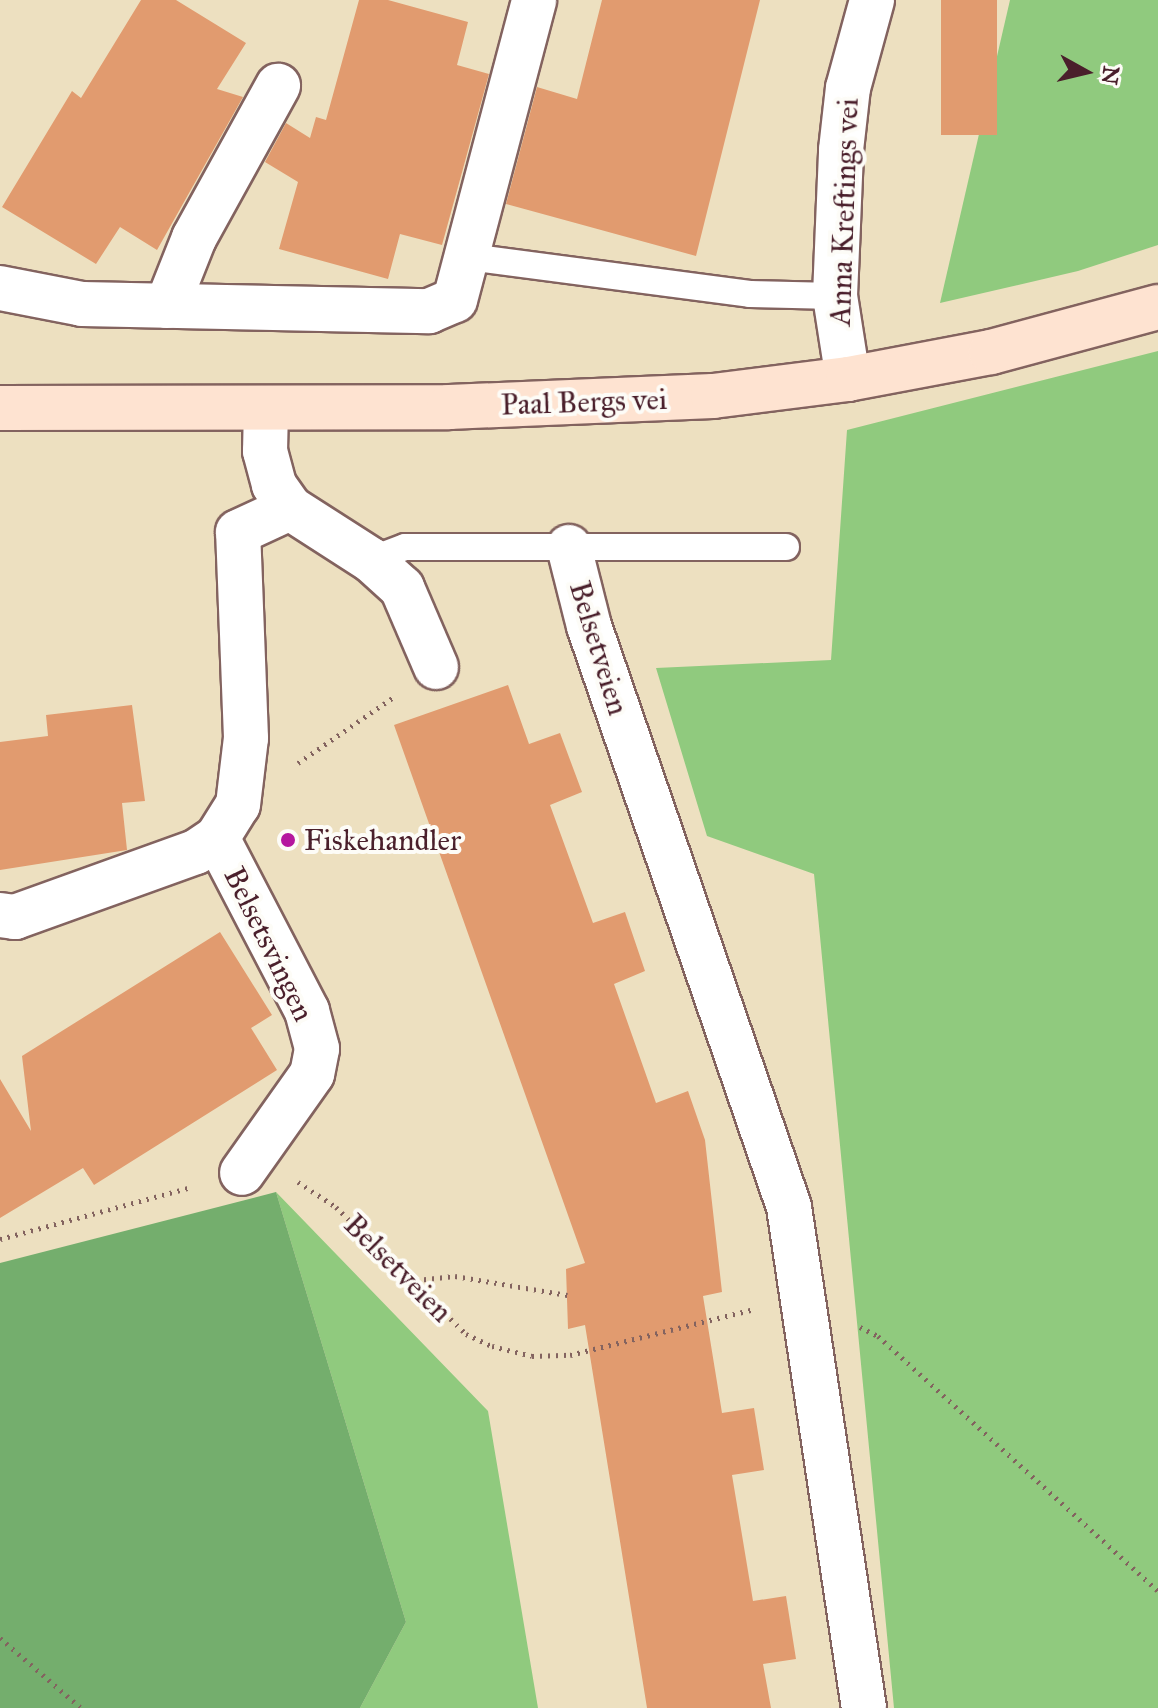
<!DOCTYPE html>
<html>
<head>
<meta charset="utf-8">
<style>
	body { margin:0 }
	#map { position:relative; width:1158px; height:1708px; overflow:hidden; background:#ede0c0; font-family:"IM FELL Great Primer",serif }
	div>[style] { position:absolute }
	.green>* { inset:0; background:#90ca7e }
	.forest>* { inset:0; background:#74ae6d }
	.building>* { inset:0; background:#e19b6f; transform-origin:0 0 }
	.path>* { height:5px; margin-top:-2.5px; transform-origin:0; background:repeating-linear-gradient(90deg,#83635f 0 2px,transparent 0 8px) }
	.roads { filter:drop-shadow(2px 0 #83635f) drop-shadow(-2px 0 #83635f) drop-shadow(0 2px #83635f) drop-shadow(0 -2px #83635f) }
	.lane>* { height:26px; margin:-13px; padding:0 13px; transform-origin:13px; border-radius:13px; background:#fff }
	.street>* { height:44px; margin:-22px; padding:0 22px; transform-origin:22px; border-radius:22px; background:#fff }
	.secondary>* { height:44px; margin:-22px; padding:0 22px; transform-origin:22px; border-radius:22px; background:#fee3d1 }
	.dots>* { width:22px; height:22px; translate:-50% -50%; box-sizing:border-box; border:4px solid #fdfcf7; border-radius:50% }
	span { translate:-50% -50%; white-space:nowrap; text-align:center; line-height:1.15; -webkit-text-stroke:8px #fdfcf7; paint-order:stroke }
	.street-label { font-size:30px; color:#4a1f2b }
	.poi-label { font-size:30px; color:#4a1f2b }
	.left { translate:0 -50%; text-align:left }
	.north { position:absolute; left:1046px; top:32px; width:80px; height:80px; -webkit-text-stroke:6px #fdfcf7; paint-order:stroke; rotate:98deg; font-size:22px; font-weight:700; line-height:32px; text-align:center; color:#4a1f2b }
	.north::after { content:''; display:block; margin:auto; width:28px; height:36px; background:#4a1f2b; clip-path:polygon(50% 0,100% 100%,50% 72%,0 100%) }
</style>
</head>
<body>
<div id="map">
	<div class="green">
		<div style="clip-path:polygon(1010px 0,1158px 0,1158px 245px,1078px 271px,940px 303px)"></div>
		<div style="clip-path:polygon(1158px 351px,1158px 1708px,894px 1708px,814px 874px,707px 836px,656px 668px,831px 660px,847px 430px)"></div>
		<div style="clip-path:polygon(276px 1192px,488px 1411px,538px 1708px,360px 1708px,406px 1622px)"></div>
	</div>
	<div class="forest">
		<div style="clip-path:polygon(276px 1192px,406px 1622px,360px 1708px,0 1708px,0 1263px)"></div>
	</div>
	<div class="building">
		<div style="clip-path:polygon(141px 0,176px 0,246px 43px,217px 89px,243px 97px,157px 250px,120px 227px,96px 264px,2px 207px,72px 91px,81px 98px)"></div>
		<div style="clip-path:polygon(359px 0,388px 0,468px 22px,457px 65px,489px 74px,442px 245px,400px 234px,388px 279px,279px 249px,298px 182px,265px 162px,286px 123px,310px 138px,316px 117px,326px 120px)"></div>
		<div style="clip-path:polygon(602px 0,760px 0,696px 256px,506px 204px,537px 87px,577px 99px)"></div>
		<div style="left:941px;top:0;width:56px;height:135px"></div>
		<div style="clip-path:polygon(508px 685px,529px 744px,560px 733px,582px 792px,550px 805px,593px 923px,625px 912px,645px 971px,614px 984px,656px 1103px,688px 1091px,705px 1140px,722px 1292px,703px 1296px,722px 1413px,754px 1408px,764px 1470px,732px 1475px,753px 1601px,786px 1596px,796px 1659px,763px 1664px,771px 1708px,647px 1708px,585px 1325px,568px 1329px,566px 1269px,585px 1263px,394px 725px)"></div>
		<div style="clip-path:polygon(132px 705px,145px 801px,122px 803px,127px 850px,0 870px,0 742px,48px 736px,46px 715px)"></div>
		<div style="clip-path:polygon(220px 932px,272px 1015px,251px 1028px,277px 1070px,94px 1185px,83px 1168px,0 1218px,0 1079px,31px 1131px,22px 1056px)"></div>
	</div>
	<div class="path">
		<div style="left:298px;top:763px;width:118px;rotate:-34.6deg"></div>
		<div style="left:298px;top:1182px;width:45px;rotate:33.3deg"></div>
		<div style="left:336px;top:1207px;width:182px;rotate:44.3deg"></div>
		<div style="left:466px;top:1334px;width:29px;rotate:25deg"></div>
		<div style="left:492px;top:1346px;width:41px;rotate:14deg"></div>
		<div style="left:532px;top:1356px;width:38px;rotate:-2deg"></div>
		<div style="left:570px;top:1355px;width:187px;rotate:-14deg"></div>
		<div style="left:0;top:1239px;width:199px;rotate:-15.2deg"></div>
		<div style="left:408px;top:1281px;width:47px;rotate:-6.1deg"></div>
		<div style="left:455px;top:1276px;width:114px;rotate:9.6deg"></div>
		<div style="left:860px;top:1327px;width:20px;rotate:27deg"></div>
		<div style="left:878px;top:1336px;width:379px;rotate:42.3deg"></div>
		<div style="left:0;top:1638px;width:107px;rotate:40.8deg"></div>
	</div>
	<div class="roads">
		<div class="lane">
			<div style="left:469px;top:257px;width:283px;rotate:7.5deg"></div>
			<div style="left:750px;top:294px;width:85px;rotate:1.3deg"></div>
			<div style="left:371px;top:560px;width:36px;rotate:-21deg"></div>
			<div style="left:405px;top:547px;width:381px"></div>
		</div>
		<div class="street">
			<div style="left:0;top:288px;width:84px;rotate:11deg"></div>
			<div style="left:82px;top:304px;width:347px;rotate:1.2deg"></div>
			<div style="left:429px;top:311px;width:28px;rotate:-23deg"></div>
			<div style="left:455px;top:300px;width:310px;rotate:-75.2deg"></div>
			<div style="left:167px;top:306px;width:73px;rotate:-68.3deg"></div>
			<div style="left:194px;top:238px;width:174px;rotate:-61.1deg"></div>
			<div style="left:848px;top:379px;width:84px;rotate:-98.9deg"></div>
			<div style="left:835px;top:296px;width:146px;rotate:-87.6deg"></div>
			<div style="left:841px;top:150px;width:62px;rotate:-83.6deg"></div>
			<div style="left:848px;top:88px;width:91px;rotate:-74.7deg"></div>
			<div style="left:266px;top:408px;width:43px;rotate:91.3deg"></div>
			<div style="left:265px;top:451px;width:35px;rotate:75deg"></div>
			<div style="left:274px;top:485px;width:28px;rotate:55deg"></div>
			<div style="left:290px;top:508px;width:96px;rotate:32.7deg"></div>
			<div style="left:371px;top:560px;width:42px;rotate:42.1deg"></div>
			<div style="left:402px;top:588px;width:86px;rotate:66.7deg"></div>
			<div style="left:569px;top:547px;width:81px;rotate:75.8deg"></div>
			<div style="left:589px;top:626px;width:614px;rotate:71deg"></div>
			<div style="left:789px;top:1207px;width:507px;rotate:81.49deg"></div>
			<div style="left:217px;top:838px;width:195px;rotate:62.5deg"></div>
			<div style="left:307px;top:1011px;width:39px;rotate:75deg"></div>
			<div style="left:317px;top:1049px;width:25px;rotate:101deg"></div>
			<div style="left:312px;top:1074px;width:121px;rotate:125.3deg"></div>
			<div style="left:0;top:915px;width:15px;rotate:8deg"></div>
			<div style="left:15px;top:917px;width:192px;rotate:-19.8deg"></div>
			<div style="left:196px;top:852px;width:25px;rotate:-34deg"></div>
			<div style="left:217px;top:838px;width:39px;rotate:-58deg"></div>
			<div style="left:238px;top:805px;width:67px;rotate:-83.2deg"></div>
			<div style="left:246px;top:738px;width:206px;rotate:-92.2deg"></div>
			<div style="left:238px;top:532px;width:57px;rotate:-24.8deg"></div>
		</div>
		<div class="secondary">
			<div style="left:0;top:408px;width:449px;rotate:-0.1deg"></div>
			<div style="left:449px;top:407px;width:264px;rotate:-2.4deg"></div>
			<div style="left:713px;top:396px;width:136px;rotate:-7.2deg"></div>
			<div style="left:848px;top:379px;width:146px;rotate:-10.7deg"></div>
			<div style="left:991px;top:352px;width:173px;rotate:-15.1deg"></div>
		</div>
	</div>
	<div class="dots">
		<div style="left:288px;top:840px;background:#b5179e"></div>
	</div>
	<div class="street-label">
		<span style="left:844px;top:212px;rotate:-88deg">Anna Kreftings vei</span>
		<span style="left:584px;top:402px;rotate:-2deg">Paal Bergs vei</span>
		<span style="left:599px;top:648px;rotate:73deg">Belsetveien</span>
		<span style="left:269px;top:944px;rotate:64deg">Belsetsvingen</span>
		<span style="left:398px;top:1268px;rotate:45deg">Belsetveien</span>
	</div>
	<div class="poi-label">
		<span class="left" style="left:304px;top:840px">Fiskehandler</span>
	</div>
	<div class="north">N</div>
</div>
</body>
</html>
